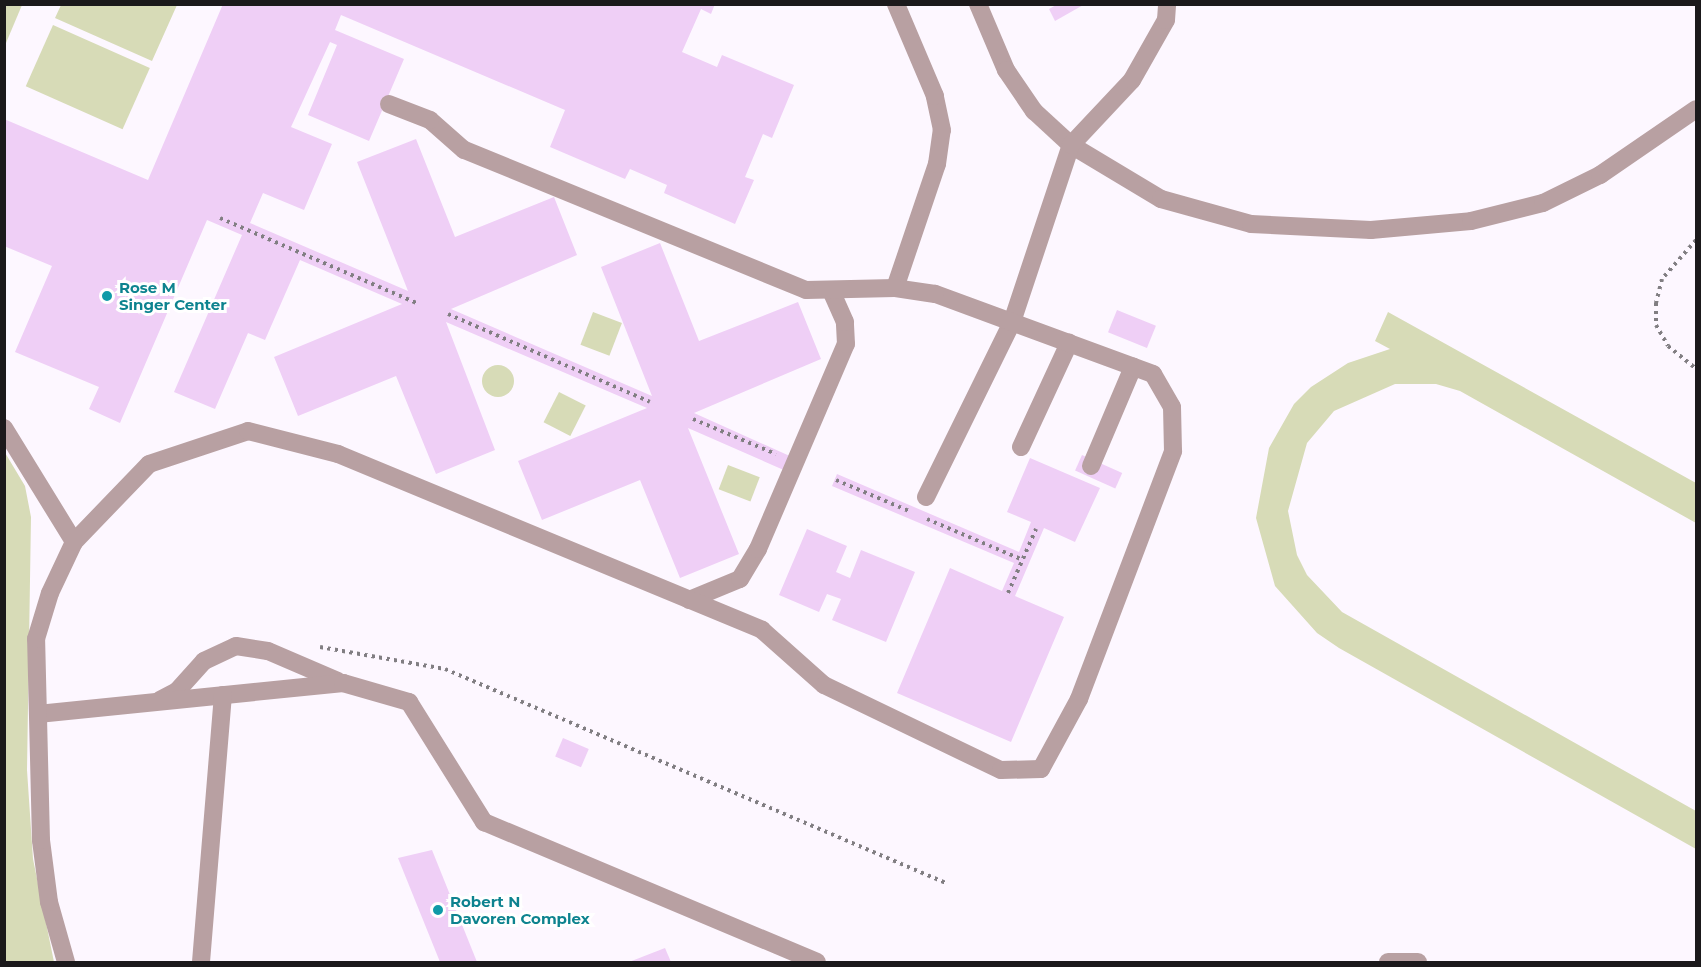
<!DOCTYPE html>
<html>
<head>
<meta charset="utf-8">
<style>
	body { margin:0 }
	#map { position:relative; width:1701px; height:967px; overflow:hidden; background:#fdf7ff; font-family:Montserrat,sans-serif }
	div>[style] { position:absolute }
	.green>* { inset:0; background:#d7dbb7; transform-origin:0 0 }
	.round { border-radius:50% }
	.building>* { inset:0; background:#efcff6; transform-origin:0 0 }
	.path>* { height:4px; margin-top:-2px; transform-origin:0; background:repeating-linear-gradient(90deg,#817e82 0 3px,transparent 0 7.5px) }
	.minor>* { height:18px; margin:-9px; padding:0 9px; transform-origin:9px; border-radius:9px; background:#b8a0a2 }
	.dots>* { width:16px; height:16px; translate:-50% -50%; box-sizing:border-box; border:3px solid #fff; border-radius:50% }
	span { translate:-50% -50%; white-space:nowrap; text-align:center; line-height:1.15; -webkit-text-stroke:6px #fff; paint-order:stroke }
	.culture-label { font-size:15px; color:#0d838f; font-weight:700 }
	.left { translate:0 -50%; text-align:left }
	.frame { position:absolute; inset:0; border:6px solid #1b191b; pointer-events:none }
</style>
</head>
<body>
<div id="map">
	<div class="green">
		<div style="clip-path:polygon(5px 4px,22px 5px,6px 43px,4px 42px)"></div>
		<div style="clip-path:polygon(61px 5px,61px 4px,177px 5px,152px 61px,55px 18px)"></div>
		<div style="left:53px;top:25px;width:106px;height:67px;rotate:24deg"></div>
		<div style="left:593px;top:312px;width:31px;height:35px;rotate:21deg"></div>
		<div style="clip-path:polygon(1388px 312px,1696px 483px,1696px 523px,1460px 391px,1436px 384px,1395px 384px,1334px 411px,1307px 443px,1288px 511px,1297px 555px,1307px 575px,1342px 612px,1696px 811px,1696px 849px,1339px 648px,1317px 633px,1275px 586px,1256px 518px,1269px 448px,1294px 404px,1311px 387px,1348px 363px,1390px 349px,1375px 341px)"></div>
		<div class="round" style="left:482px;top:365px;width:32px;height:32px"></div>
		<div style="left:559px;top:392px;width:30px;height:34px;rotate:27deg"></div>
		<div style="clip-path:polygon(4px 451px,25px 486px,31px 517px,27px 770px,33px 859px,54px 962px,6px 962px,5px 957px)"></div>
		<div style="left:728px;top:465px;width:34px;height:26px;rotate:21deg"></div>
	</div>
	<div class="building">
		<div style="clip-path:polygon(223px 4px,715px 4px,711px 14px,701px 9px,682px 52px,717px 67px,722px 55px,794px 85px,772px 138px,763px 134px,745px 177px,754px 180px,735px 224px,664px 193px,667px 185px,630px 169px,625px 179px,550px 147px,565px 110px,341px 15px,335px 30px,404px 59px,369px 141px,308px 115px,337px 45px,330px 42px,291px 127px,332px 144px,304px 210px,263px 193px,250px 223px,408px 291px,357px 162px,416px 139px,455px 237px,554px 197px,577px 255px,451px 309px,652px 396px,601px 267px,660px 243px,699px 341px,798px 302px,821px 359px,694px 413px,792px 457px,786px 471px,688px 428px,739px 554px,680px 578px,640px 480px,542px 520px,518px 461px,647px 408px,446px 322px,495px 450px,436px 474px,396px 376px,298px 416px,274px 357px,402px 304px,300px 260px,265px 340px,248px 333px,215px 409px,174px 392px,242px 235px,207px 220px,120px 423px,89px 409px,99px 387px,15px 352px,52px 266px,4px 246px,4px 119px,148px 180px)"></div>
		<div style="clip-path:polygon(1058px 4px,1085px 4px,1055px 21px,1049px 9px)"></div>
		<div style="left:1117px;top:310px;width:42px;height:24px;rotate:22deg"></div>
		<div style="left:1082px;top:455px;width:44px;height:17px;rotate:24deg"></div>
		<div style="clip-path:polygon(1030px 458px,1100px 488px,1075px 542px,1044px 528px,1015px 596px,1064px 617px,1011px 742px,897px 693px,950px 568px,1002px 591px,1014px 563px,832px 486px,837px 474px,1019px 552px,1031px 522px,1007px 512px)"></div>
		<div style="clip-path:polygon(807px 529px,847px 546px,836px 572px,850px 578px,861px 550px,915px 572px,886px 642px,832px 620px,841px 599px,827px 594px,819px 612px,779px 595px)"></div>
		<div style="left:563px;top:738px;width:28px;height:20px;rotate:23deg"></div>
		<div style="clip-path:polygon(432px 850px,477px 962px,440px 962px,398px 858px)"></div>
		<div style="clip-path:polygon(665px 948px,671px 962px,629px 962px)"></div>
	</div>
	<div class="path">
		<div style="left:220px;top:218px;width:217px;rotate:23.4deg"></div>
		<div style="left:1696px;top:240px;width:52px;rotate:131.1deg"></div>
		<div style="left:1662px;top:279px;width:25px;rotate:104deg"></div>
		<div style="left:1656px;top:303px;width:22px;rotate:90deg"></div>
		<div style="left:1656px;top:325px;width:24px;rotate:60deg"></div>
		<div style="left:1668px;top:346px;width:36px;rotate:39deg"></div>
		<div style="left:448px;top:314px;width:220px;rotate:23.5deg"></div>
		<div style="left:693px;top:419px;width:90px;rotate:22.9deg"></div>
		<div style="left:836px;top:480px;width:79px;rotate:23deg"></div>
		<div style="left:927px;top:519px;width:104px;rotate:23.1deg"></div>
		<div style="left:1008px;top:593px;width:70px;rotate:-66.4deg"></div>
		<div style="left:320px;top:647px;width:127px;rotate:10deg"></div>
		<div style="left:445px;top:669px;width:545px;rotate:23.13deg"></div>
	</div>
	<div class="minor">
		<div style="left:978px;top:4px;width:72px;rotate:67deg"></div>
		<div style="left:1006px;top:70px;width:50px;rotate:55.7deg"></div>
		<div style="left:1034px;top:111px;width:50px;rotate:42.6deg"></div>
		<div style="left:1071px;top:145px;width:105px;rotate:31deg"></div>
		<div style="left:1161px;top:199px;width:93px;rotate:15.5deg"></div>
		<div style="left:1251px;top:224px;width:120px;rotate:2.9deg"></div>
		<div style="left:1371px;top:230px;width:100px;rotate:-5.1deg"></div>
		<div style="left:1471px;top:221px;width:74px;rotate:-14deg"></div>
		<div style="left:1543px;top:203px;width:64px;rotate:-26.2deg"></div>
		<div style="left:1600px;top:175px;width:116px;rotate:-34.5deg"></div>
		<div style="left:895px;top:288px;width:131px;rotate:-71.3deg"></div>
		<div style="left:937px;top:164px;width:34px;rotate:-82deg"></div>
		<div style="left:942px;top:130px;width:35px;rotate:-102deg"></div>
		<div style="left:935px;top:96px;width:100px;rotate:-113deg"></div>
		<div style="left:4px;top:428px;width:134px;rotate:58.4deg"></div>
		<div style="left:1021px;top:447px;width:115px;rotate:-65.2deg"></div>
		<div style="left:1091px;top:466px;width:108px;rotate:-67deg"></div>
		<div style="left:926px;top:497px;width:195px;rotate:-63.8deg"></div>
		<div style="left:1012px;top:322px;width:187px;rotate:-71.6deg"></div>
		<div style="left:1071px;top:145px;width:89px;rotate:-46.8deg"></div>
		<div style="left:1132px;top:80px;width:69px;rotate:-60.5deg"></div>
		<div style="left:1166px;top:20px;width:16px;rotate:-86deg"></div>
		<div style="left:689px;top:600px;width:55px;rotate:-22.4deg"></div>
		<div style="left:740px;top:579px;width:35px;rotate:-59deg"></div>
		<div style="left:758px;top:549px;width:223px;rotate:-66.8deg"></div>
		<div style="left:846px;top:344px;width:22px;rotate:-93deg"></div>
		<div style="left:845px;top:322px;width:35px;rotate:-114deg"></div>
		<div style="left:160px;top:700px;width:19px;rotate:-28deg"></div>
		<div style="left:177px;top:691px;width:40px;rotate:-48deg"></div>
		<div style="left:204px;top:661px;width:35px;rotate:-25deg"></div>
		<div style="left:236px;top:646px;width:32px;rotate:9deg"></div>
		<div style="left:268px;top:651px;width:76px;rotate:23.2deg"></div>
		<div style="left:38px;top:714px;width:307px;rotate:-5.8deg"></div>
		<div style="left:343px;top:683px;width:69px;rotate:16.1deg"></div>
		<div style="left:409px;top:702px;width:142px;rotate:58deg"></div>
		<div style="left:484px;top:822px;width:361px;rotate:22.8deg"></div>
		<div style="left:66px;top:962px;width:62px;rotate:-105.8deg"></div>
		<div style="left:49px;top:902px;width:63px;rotate:-97.4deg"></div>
		<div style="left:41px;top:840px;width:201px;rotate:-91.4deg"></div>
		<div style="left:36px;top:639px;width:48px;rotate:-73.1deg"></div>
		<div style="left:50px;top:593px;width:56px;rotate:-64.8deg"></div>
		<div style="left:74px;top:542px;width:108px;rotate:-46.1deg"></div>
		<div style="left:149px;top:464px;width:104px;rotate:-18.4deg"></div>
		<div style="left:248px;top:431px;width:93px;rotate:14.3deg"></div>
		<div style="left:338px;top:454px;width:459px;rotate:22.5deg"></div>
		<div style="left:762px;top:630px;width:83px;rotate:41.6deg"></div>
		<div style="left:824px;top:685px;width:196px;rotate:25.7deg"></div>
		<div style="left:1001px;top:770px;width:40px;rotate:-1.4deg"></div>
		<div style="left:1041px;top:769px;width:80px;rotate:-61.5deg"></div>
		<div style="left:1079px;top:699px;width:265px;rotate:-69.2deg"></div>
		<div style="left:1173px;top:451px;width:44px;rotate:-91.3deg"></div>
		<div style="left:1172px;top:407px;width:38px;rotate:-120deg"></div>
		<div style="left:1153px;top:374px;width:232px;rotate:-159.8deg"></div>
		<div style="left:935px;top:294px;width:40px;rotate:-171.5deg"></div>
		<div style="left:895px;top:288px;width:89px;rotate:178.7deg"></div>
		<div style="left:806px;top:290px;width:370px;rotate:-157.7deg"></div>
		<div style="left:464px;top:150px;width:45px;rotate:-138.6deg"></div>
		<div style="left:430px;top:120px;width:44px;rotate:-158.7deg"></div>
		<div style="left:201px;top:962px;width:268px;rotate:-85.3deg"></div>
		<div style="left:1388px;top:962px;width:30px"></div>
	</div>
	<div class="dots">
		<div style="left:107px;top:296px;background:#0f9aa8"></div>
		<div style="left:438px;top:910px;background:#0f9aa8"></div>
	</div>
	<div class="culture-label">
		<span class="left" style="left:119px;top:296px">Rose M<br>Singer Center</span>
		<span class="left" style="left:450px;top:910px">Robert N<br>Davoren Complex</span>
	</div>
	<div class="frame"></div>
</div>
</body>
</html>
